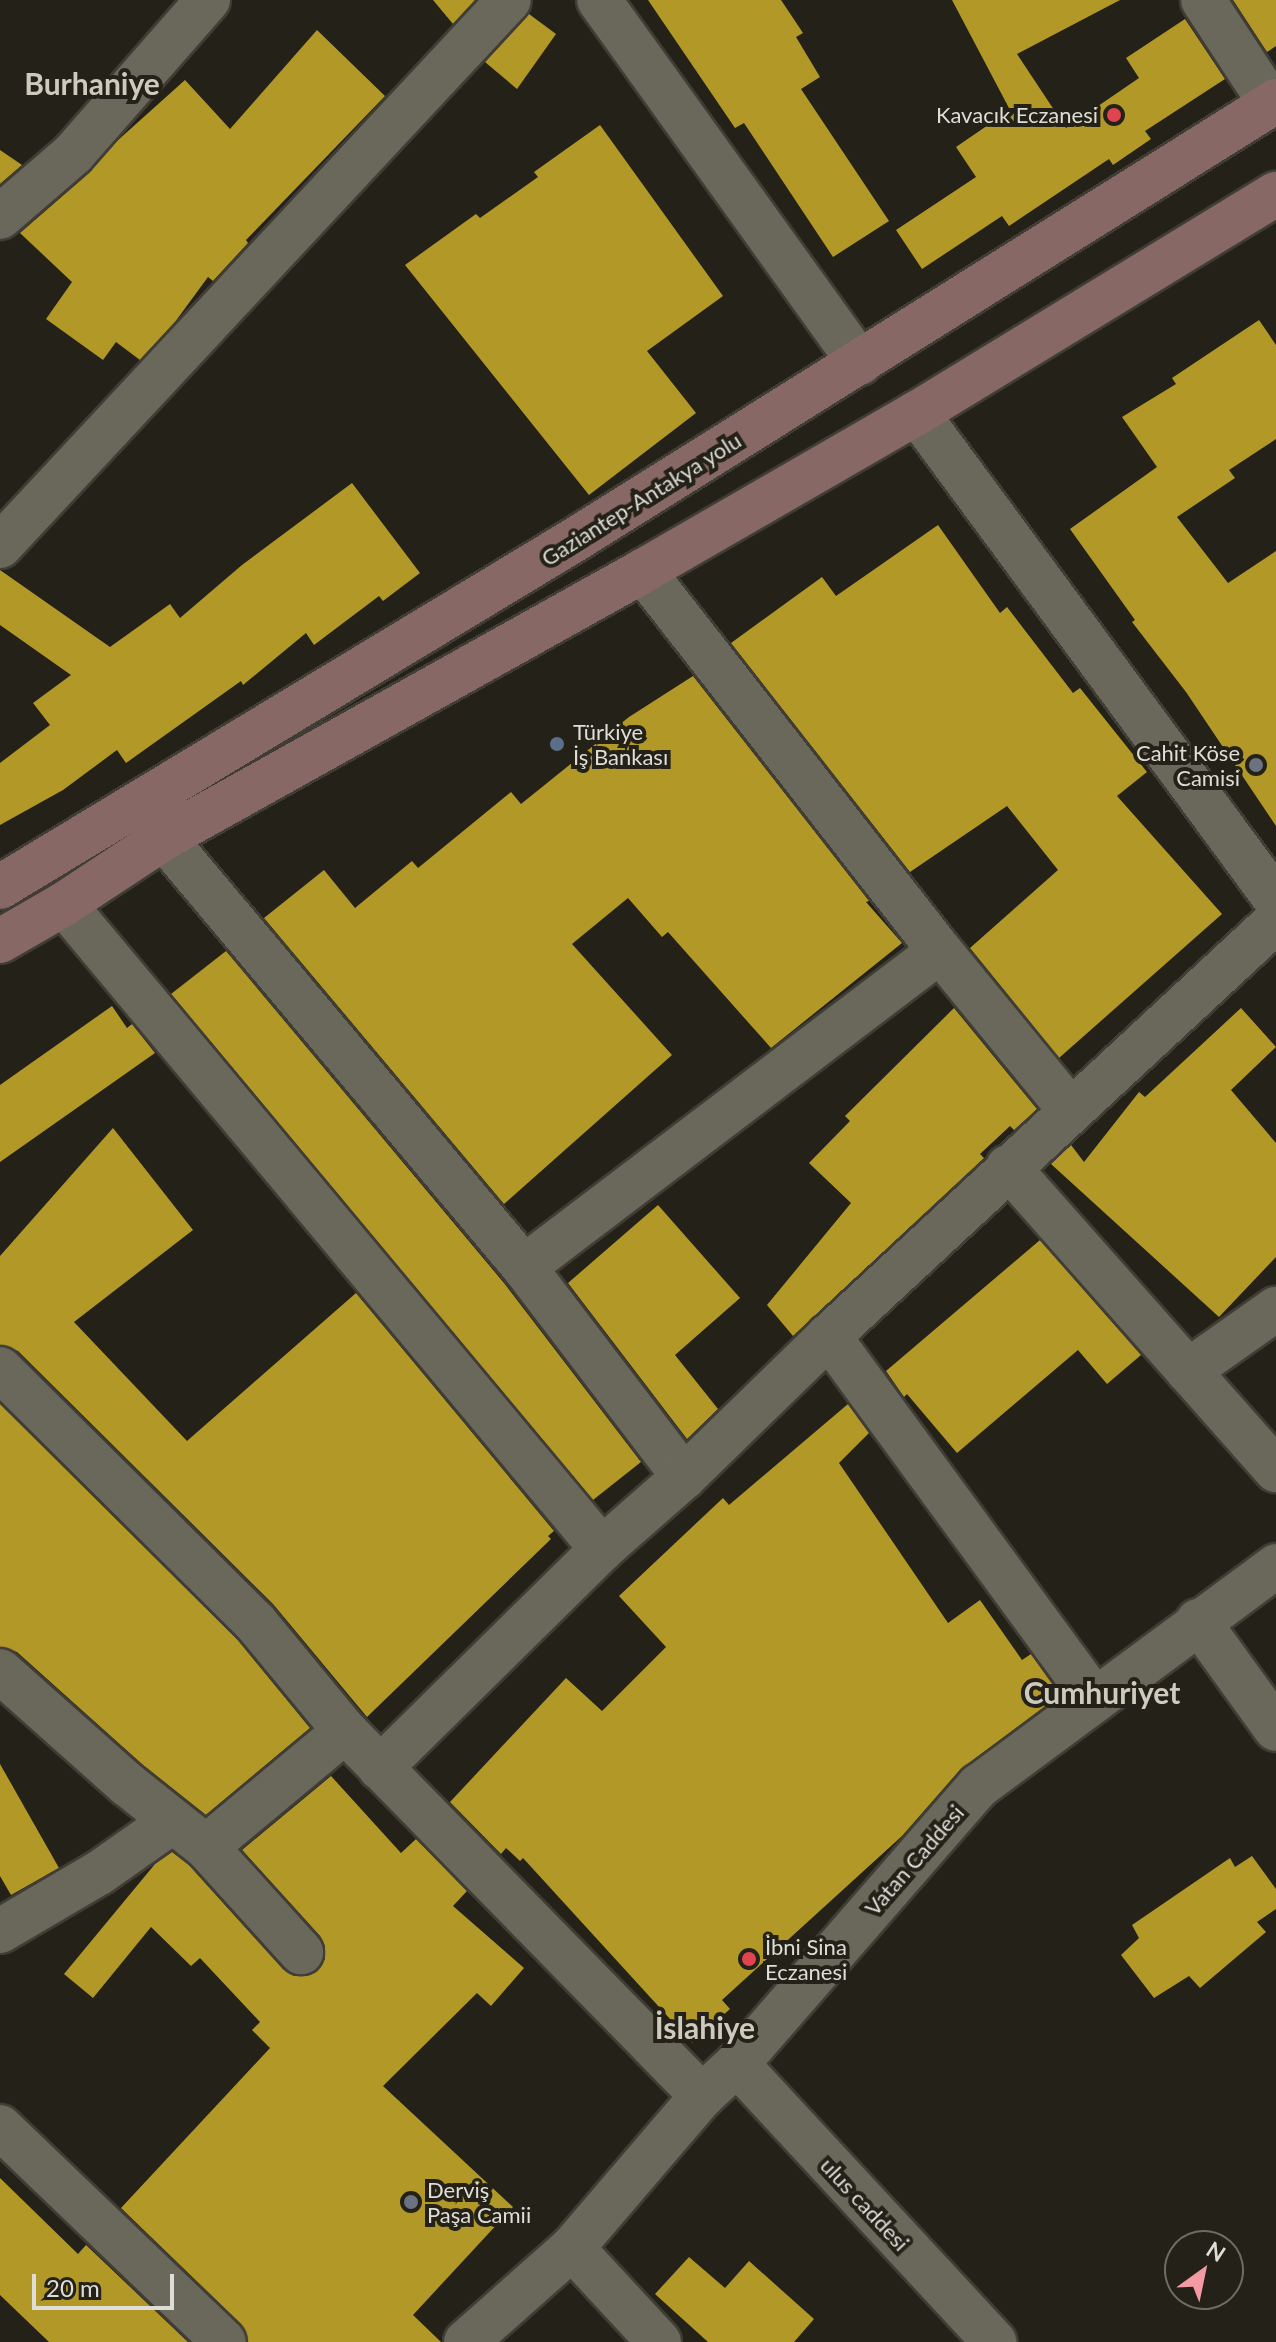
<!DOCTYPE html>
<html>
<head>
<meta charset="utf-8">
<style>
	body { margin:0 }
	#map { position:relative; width:1276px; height:2342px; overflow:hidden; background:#242218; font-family:Lato,sans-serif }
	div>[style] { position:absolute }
	.building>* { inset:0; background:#b29827 }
	.roads { filter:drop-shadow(2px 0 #403d36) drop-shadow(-2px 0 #403d36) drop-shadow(0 2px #403d36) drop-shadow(0 -2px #403d36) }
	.minor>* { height:44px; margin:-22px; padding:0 22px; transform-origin:22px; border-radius:22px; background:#6a675b }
	.tertiary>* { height:44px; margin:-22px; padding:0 22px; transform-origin:22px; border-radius:22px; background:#6a675b }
	.secondary>* { height:44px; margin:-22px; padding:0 22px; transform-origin:22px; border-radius:22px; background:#886864 }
	.dots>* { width:22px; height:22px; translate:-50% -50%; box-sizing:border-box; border:4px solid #242218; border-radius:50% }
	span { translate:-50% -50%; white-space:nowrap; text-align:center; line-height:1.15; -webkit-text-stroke:8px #242218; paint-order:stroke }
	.poi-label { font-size:22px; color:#deddd6 }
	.right { translate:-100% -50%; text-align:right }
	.left { translate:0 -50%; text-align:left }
	.street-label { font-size:22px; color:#deddd6 }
	.district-label { font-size:30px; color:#cecbbe; font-weight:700 }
	.north { position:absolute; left:1164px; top:2230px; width:80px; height:80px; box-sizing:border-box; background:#242218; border:2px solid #6e6d64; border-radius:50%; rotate:33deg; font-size:22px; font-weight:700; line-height:32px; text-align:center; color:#deddd6 }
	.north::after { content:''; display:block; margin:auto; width:28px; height:36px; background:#f49aa5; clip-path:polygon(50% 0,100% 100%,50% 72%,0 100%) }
	.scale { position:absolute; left:32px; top:2274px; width:142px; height:36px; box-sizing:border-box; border:4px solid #deddd6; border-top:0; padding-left:10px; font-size:24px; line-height:28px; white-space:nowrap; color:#deddd6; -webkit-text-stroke:6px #242218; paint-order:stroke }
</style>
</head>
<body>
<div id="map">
	<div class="building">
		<div style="clip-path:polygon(433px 0,475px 0,453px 24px)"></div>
		<div style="clip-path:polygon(648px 0,781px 0,803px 33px,796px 37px,820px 77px,801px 89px,889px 221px,833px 257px,744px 123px,735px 128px)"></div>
		<div style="clip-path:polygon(952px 0,1120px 0,1017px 54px,1066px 128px,1139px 78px,1126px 58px,1185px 19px,1225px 79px,1145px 131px,1151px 139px,1113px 165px,1109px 159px,1009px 226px,1002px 216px,922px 269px,896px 230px,976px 177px,956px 147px,1010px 110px)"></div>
		<div style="clip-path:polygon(1233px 0,1276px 0,1276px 46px,1267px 52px)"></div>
		<div style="clip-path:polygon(529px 14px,556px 34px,517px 89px,485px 62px)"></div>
		<div style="clip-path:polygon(317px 30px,385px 96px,246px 240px,248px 243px,213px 281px,208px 277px,175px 322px,140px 360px,116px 342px,103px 360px,46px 319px,72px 282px,20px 233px,89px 173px,117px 141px,185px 80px,230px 129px)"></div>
		<div style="clip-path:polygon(600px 125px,723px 296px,647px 351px,696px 413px,589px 495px,405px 265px,476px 214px,480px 218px,538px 177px,534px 172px)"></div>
		<div style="clip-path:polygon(0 150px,22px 165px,0 184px)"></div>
		<div style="clip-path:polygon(1259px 320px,1276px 345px,1276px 439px,1229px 470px,1235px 478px,1177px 517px,1228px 583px,1276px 551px,1276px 826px,1186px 692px,1132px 622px,1135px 620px,1070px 529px,1157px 467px,1122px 417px,1176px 384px,1172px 378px)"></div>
		<div style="clip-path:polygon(352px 483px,420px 573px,383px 601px,379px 596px,314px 645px,306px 633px,243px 685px,241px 681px,126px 763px,117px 750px,63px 790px,0 825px,0 763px,50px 725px,33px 703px,71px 675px,0 625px,0 570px,110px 647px,170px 604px,180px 618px,242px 565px)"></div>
		<div style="clip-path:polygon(938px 525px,1000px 613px,1007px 607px,1073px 693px,1080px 688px,1147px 772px,1117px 796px,1222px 914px,1059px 1058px,970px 948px,1058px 870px,1007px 806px,910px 872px,731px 643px,822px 577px,836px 596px)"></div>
		<div style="clip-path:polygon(693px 676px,869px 901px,866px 902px,902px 943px,771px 1048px,668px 932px,662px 937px,628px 898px,572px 944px,672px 1055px,504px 1204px,264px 918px,324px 870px,355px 908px,412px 861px,418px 868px,511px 792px,521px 804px,629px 717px)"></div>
		<div style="clip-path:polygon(226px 951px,504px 1283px,641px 1462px,593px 1500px,171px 994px)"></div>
		<div style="clip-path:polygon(112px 1006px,127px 1028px,132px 1024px,155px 1053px,0 1162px,0 1085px)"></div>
		<div style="clip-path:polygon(954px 1008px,1037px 1109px,1014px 1130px,1010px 1126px,980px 1154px,984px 1158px,793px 1336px,767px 1305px,851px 1203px,809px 1163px,850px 1121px,845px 1116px)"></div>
		<div style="clip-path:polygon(1241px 1008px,1276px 1047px,1231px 1090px,1276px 1143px,1276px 1257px,1219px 1317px,1051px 1164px,1071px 1145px,1084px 1162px,1139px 1092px,1145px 1097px)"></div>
		<div style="clip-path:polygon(113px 1128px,193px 1230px,74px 1322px,187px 1441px,356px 1293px,554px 1531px,548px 1536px,551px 1539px,367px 1717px,273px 1604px,18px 1351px,0 1345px,0 1256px)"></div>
		<div style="clip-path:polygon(658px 1205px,740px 1298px,675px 1355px,718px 1409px,687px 1439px,568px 1283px)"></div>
		<div style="clip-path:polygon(1040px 1240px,1141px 1355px,1107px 1384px,1078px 1350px,957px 1453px,907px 1394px,904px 1397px,886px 1371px)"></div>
		<div style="clip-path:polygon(0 1404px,237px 1639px,310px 1728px,206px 1815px,143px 1765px,17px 1652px,0 1647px)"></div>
		<div style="clip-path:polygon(848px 1404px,869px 1433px,839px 1463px,948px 1623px,980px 1600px,1022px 1660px,1031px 1654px,1060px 1695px,960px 1770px,902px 1836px,722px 2000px,730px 2009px,692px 2043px,523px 1858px,520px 1861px,506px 1848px,501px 1854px,450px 1802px,566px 1678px,602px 1711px,666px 1647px,619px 1596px,723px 1498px,729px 1505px)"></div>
		<div style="clip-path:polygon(0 1764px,59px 1868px,11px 1895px,0 1876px)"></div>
		<div style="clip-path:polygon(331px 1776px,401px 1853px,416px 1839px,467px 1891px,453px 1906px,524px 1968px,491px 2006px,477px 1993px,383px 2086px,513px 2207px,413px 2315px,441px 2342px,248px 2342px,241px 2324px,121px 2208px,270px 2048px,252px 2030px,260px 2022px,200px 1958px,191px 1966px,151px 1927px,93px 1998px,64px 1974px,155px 1864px,172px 1852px,189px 1865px,283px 1969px,294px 1976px,307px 1976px,317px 1971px,325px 1959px,325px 1946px,320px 1936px,242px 1850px)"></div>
		<div style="clip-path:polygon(1252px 1856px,1276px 1889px,1276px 1909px,1257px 1922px,1266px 1932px,1200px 1988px,1189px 1976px,1154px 1998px,1121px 1955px,1139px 1938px,1132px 1925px,1230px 1858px,1235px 1867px)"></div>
		<div style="clip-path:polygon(0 2178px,78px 2254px,86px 2245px,188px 2342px,49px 2342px,0 2295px)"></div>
		<div style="clip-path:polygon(689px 2257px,725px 2288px,749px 2261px,814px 2319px,794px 2342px,708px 2342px,655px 2294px)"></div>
	</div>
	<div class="roads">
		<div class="minor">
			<div style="left:599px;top:0;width:447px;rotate:54.3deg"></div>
			<div style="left:1203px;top:0;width:124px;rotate:56.8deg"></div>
			<div style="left:0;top:217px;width:96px;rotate:-40.8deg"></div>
			<div style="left:73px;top:154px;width:205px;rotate:-48.8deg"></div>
			<div style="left:0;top:546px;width:746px;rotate:-47.01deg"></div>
			<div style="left:643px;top:571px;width:482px;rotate:52deg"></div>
			<div style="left:940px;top:951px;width:205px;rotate:50.7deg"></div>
			<div style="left:164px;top:838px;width:560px;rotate:50deg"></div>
			<div style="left:524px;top:1267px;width:264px;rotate:52.7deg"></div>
			<div style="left:64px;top:904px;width:840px;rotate:50.17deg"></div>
			<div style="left:1008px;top:1167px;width:405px;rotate:48.5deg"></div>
			<div style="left:524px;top:1267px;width:522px;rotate:-37.22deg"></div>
			<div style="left:0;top:1369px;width:359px;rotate:44.8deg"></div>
			<div style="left:255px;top:1622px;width:141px;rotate:50.5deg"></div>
			<div style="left:345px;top:1731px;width:511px;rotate:45.63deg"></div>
			<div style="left:1188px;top:1371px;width:108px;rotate:-35.2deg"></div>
			<div style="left:1198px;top:1621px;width:133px;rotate:54.2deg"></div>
			<div style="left:0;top:1671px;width:170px;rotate:41.7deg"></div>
			<div style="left:127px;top:1784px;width:101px;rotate:38.6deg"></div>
			<div style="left:206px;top:1847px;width:142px;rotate:47.9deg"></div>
			<div style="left:1095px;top:1700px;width:451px;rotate:-126.2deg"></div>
			<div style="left:829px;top:1336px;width:610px;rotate:-42.87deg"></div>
			<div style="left:380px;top:1768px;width:312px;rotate:-44.6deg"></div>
			<div style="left:602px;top:1549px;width:109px;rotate:-41.3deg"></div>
			<div style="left:684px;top:1477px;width:202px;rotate:-44.2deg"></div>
			<div style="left:206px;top:1847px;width:181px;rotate:-39.8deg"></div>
			<div style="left:0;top:1931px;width:115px;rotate:-30.4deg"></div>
			<div style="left:99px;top:1873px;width:90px;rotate:-35.1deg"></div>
			<div style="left:737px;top:2064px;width:379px;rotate:47.2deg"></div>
			<div style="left:0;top:2127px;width:310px;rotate:43.8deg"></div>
			<div style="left:572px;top:2248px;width:128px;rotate:47.2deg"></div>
		</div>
		<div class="tertiary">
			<div style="left:917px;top:413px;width:605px;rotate:53.6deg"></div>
			<div style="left:466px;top:2342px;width:142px;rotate:-41.6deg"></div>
			<div style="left:572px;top:2248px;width:200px;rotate:-49.5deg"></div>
			<div style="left:702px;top:2096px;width:47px;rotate:-42.4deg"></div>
			<div style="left:737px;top:2064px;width:369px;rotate:-49deg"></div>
			<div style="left:979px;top:1786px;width:370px;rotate:-36.5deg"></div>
		</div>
		<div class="secondary">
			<div style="left:0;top:887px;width:673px;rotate:-31.14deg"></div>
			<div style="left:576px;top:539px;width:826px;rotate:-32.03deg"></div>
			<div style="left:0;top:941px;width:74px;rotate:-30deg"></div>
			<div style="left:64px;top:904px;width:120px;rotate:-33.4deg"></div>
			<div style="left:164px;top:838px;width:548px;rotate:-29.14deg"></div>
			<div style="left:643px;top:571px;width:316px;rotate:-30deg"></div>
			<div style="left:917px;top:413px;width:421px;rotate:-31.4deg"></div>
		</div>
	</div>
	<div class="dots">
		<div style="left:1114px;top:115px;background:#e0444e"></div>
		<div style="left:557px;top:744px;background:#5c6f8a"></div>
		<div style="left:1256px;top:765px;background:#6b7280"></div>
		<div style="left:749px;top:1959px;background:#e0444e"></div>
		<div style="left:411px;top:2202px;background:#6b7280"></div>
	</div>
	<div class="poi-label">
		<span class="right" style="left:1098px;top:115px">Kavacık Eczanesi</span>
		<span class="left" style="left:573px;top:744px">Türkiye<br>İş Bankası</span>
		<span class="right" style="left:1240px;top:765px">Cahit Köse<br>Camisi</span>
		<span class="left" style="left:765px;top:1959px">İbni Sina<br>Eczanesi</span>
		<span class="left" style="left:427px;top:2202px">Derviş<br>Paşa Camii</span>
	</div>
	<div class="street-label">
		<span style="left:641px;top:499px;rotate:-32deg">Gaziantep-Antakya yolu</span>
		<span style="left:914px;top:1860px;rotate:-49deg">Vatan Caddesi</span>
		<span style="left:865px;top:2204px;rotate:47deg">ulus caddesi</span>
	</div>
	<div class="district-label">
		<span style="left:92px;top:83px">Burhaniye</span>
		<span style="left:1102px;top:1692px">Cumhuriyet</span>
		<span style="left:705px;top:2027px">İslahiye</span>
	</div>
	<div class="north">N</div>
	<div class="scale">20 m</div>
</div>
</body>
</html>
